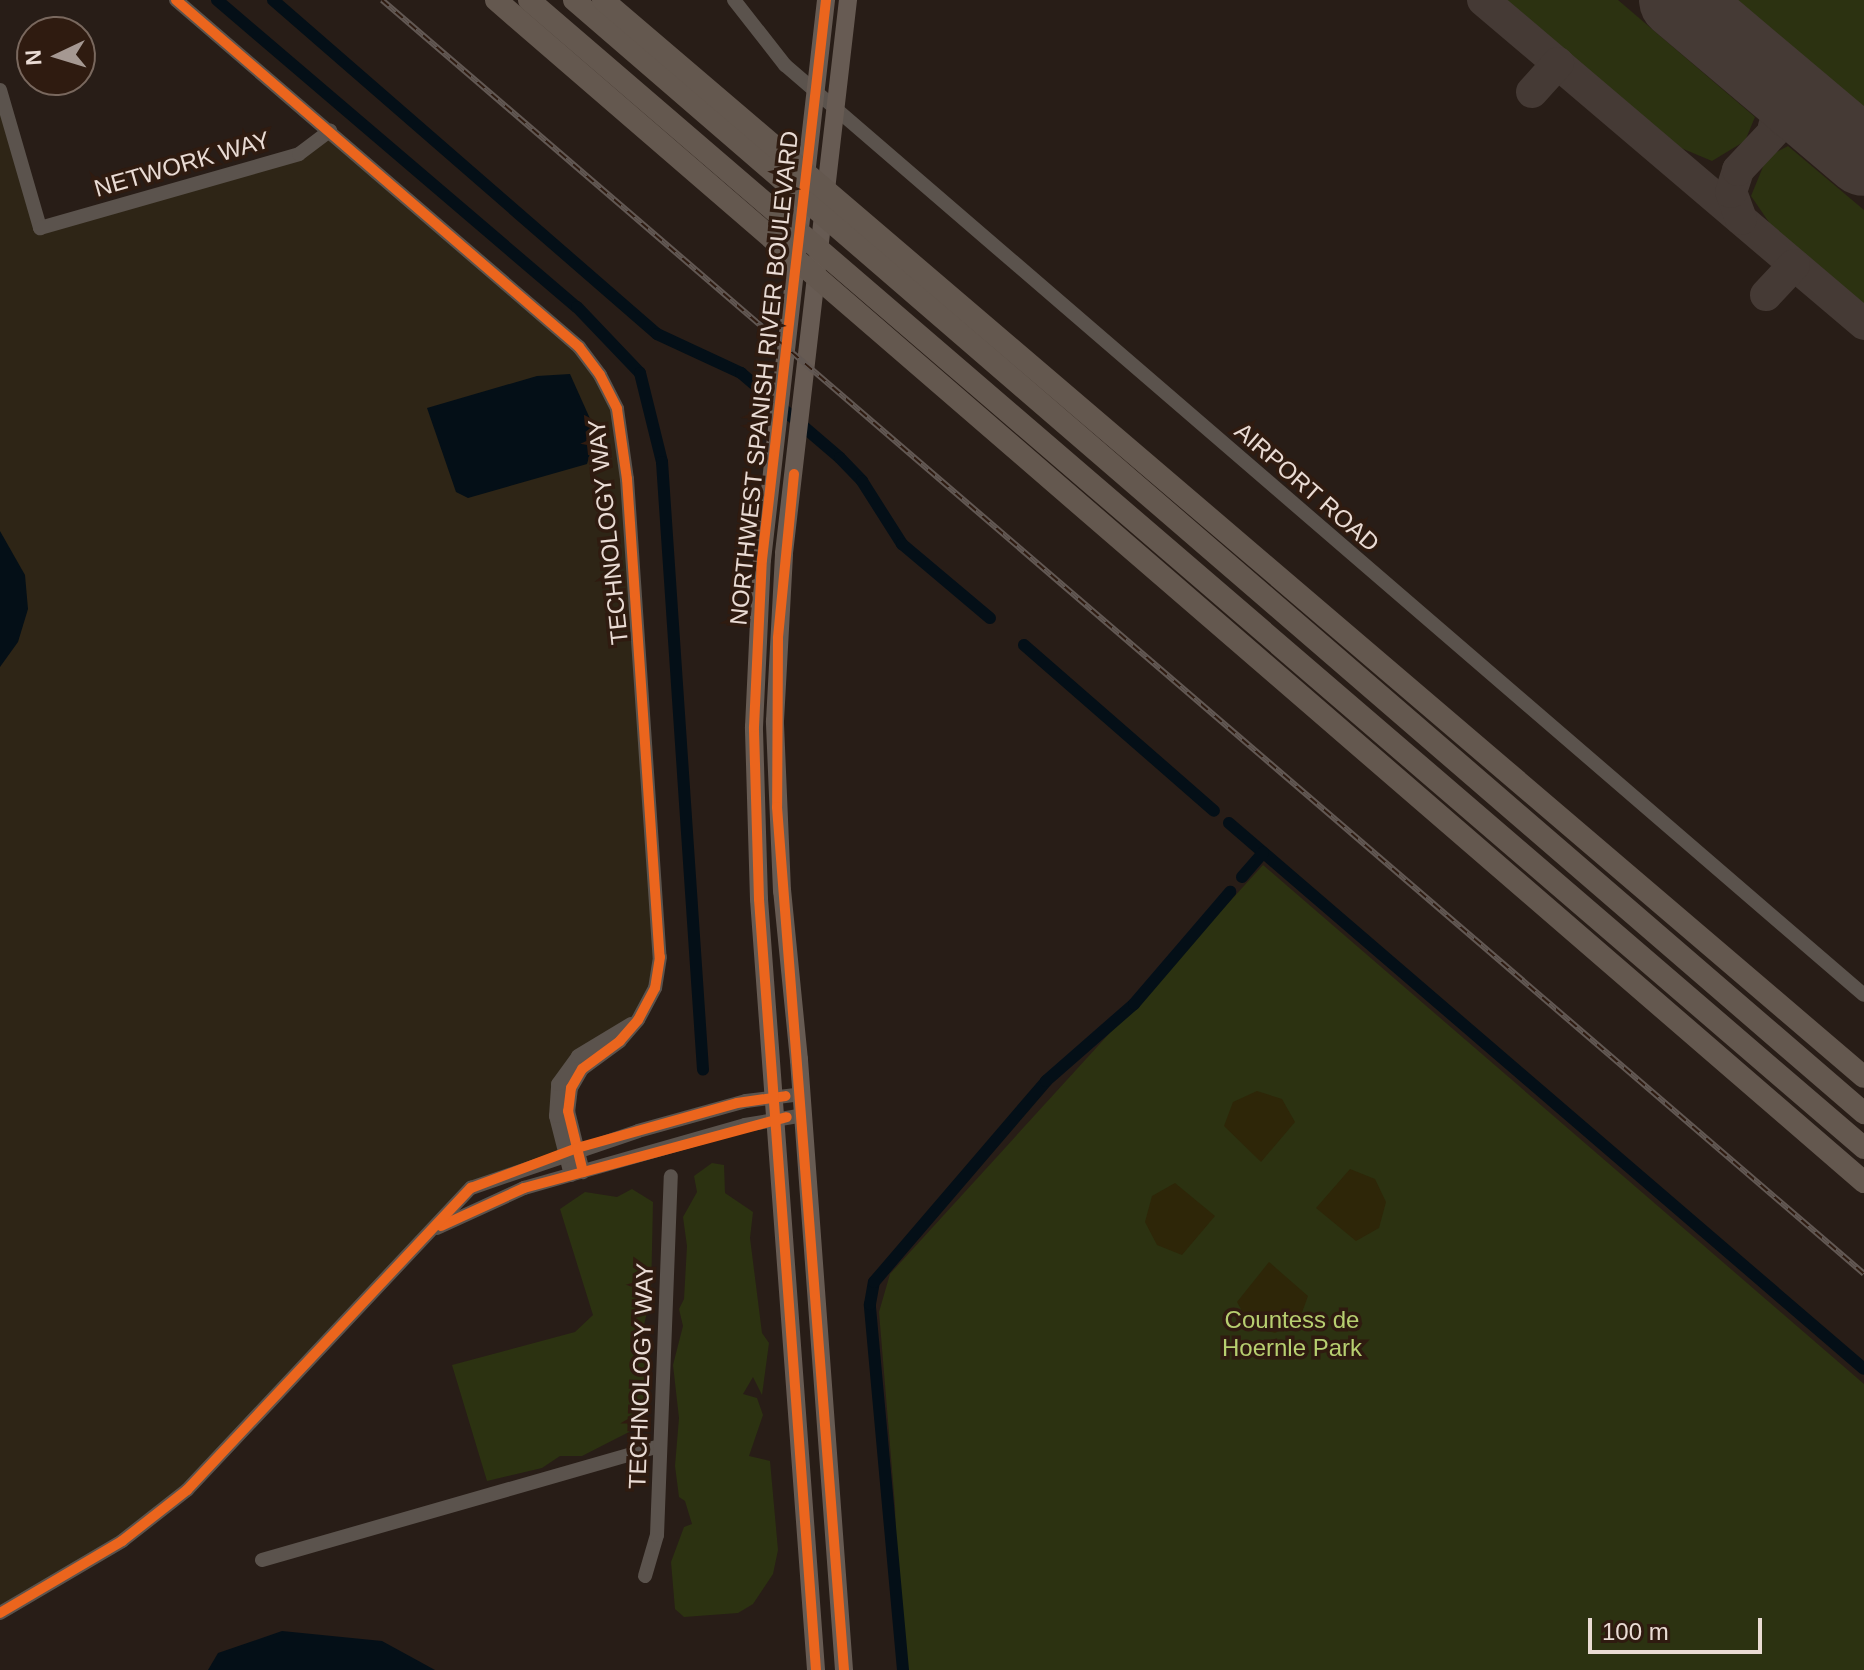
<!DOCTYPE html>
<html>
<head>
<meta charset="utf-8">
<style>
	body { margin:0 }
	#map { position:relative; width:1864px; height:1670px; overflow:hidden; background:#281d17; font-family:Arial,sans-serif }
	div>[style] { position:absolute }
	.commercial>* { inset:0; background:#2e2516 }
	.green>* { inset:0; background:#2c3211 }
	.sand>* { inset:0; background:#2e2608 }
	.water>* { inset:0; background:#040f17 }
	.canal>* { height:12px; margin:-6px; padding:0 6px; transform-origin:6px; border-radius:6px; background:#040f17 }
	.taxiway>* { height:32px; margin:-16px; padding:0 16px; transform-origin:16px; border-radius:16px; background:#453a35 }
	.runway>* { height:78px; margin:-39px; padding:0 39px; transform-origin:39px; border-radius:39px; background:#453a35 }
	.minor>* { height:14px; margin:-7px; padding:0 7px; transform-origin:7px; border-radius:7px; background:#5b534d }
	.major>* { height:18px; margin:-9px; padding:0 9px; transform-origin:9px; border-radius:9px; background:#675b53 }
	.highway>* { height:22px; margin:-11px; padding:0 11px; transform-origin:11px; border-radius:11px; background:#64584f }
	.rail>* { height:6px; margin-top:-3px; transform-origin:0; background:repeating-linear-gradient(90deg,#2f1b10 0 9px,#625853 0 18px); box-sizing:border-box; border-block:2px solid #625853 }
	.cycleway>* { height:10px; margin:-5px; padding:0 5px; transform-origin:5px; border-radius:5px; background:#eb651d }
	span { translate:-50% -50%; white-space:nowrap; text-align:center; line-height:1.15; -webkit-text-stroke:7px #2f1b10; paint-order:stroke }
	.street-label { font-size:24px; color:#e9dbd4 }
	.park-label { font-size:24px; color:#b7cf70 }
	.north { position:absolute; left:16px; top:16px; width:80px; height:80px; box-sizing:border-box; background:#2f1b10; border:2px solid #79685e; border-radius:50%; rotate:266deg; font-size:22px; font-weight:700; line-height:32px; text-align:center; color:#e9dbd4 }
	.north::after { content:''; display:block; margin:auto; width:28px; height:36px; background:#a59892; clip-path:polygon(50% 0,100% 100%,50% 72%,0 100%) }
	.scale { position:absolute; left:1588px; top:1618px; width:174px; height:36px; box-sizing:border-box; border:4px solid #e9dbd4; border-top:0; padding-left:10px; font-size:24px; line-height:28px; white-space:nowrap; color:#e9dbd4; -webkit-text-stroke:6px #2f1b10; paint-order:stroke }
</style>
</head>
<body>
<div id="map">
	<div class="commercial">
		<div style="clip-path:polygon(0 90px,40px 228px,299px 154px,330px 131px,570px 340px,617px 409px,660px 946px,638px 1020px,578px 1056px,565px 1153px,479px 1183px,187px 1490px,0 1613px)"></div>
	</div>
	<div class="green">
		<div style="clip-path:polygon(1503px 0,1618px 0,1755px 117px,1745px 141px,1712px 161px,1681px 148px)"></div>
		<div style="clip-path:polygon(1737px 0,1864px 0,1864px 108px)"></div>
		<div style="clip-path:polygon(1788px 146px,1864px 210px,1864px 309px,1775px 231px,1751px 196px,1767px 157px)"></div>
		<div style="clip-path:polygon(1263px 865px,1864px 1384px,1864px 1670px,900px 1670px,895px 1506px,879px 1312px,890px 1274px)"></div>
		<div style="clip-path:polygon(712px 1163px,724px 1165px,725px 1193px,753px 1212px,750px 1238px,762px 1333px,769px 1343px,762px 1395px,753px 1377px,743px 1394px,757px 1398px,763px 1415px,749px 1456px,770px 1461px,778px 1550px,773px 1574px,753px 1604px,738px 1613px,684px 1617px,675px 1609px,671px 1562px,684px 1527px,692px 1524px,685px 1501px,679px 1497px,675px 1466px,679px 1418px,673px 1365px,683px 1326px,679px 1309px,684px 1299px,687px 1246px,683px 1217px,697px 1192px,694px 1176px)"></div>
		<div style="clip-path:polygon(632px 1189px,653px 1202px,651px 1296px,642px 1333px,650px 1359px,649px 1388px,639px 1416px,629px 1432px,582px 1456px,560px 1456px,542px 1468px,487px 1481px,452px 1365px,575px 1332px,593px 1315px,560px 1209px,585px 1192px,617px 1197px)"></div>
	</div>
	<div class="sand">
		<div style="clip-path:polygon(1257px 1091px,1282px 1099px,1295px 1122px,1261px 1162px,1224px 1126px,1233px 1102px)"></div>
		<div style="clip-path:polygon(1350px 1169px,1375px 1179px,1386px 1202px,1379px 1228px,1356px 1241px,1316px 1208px)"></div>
		<div style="clip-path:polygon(1175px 1183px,1215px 1216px,1182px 1255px,1157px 1245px,1145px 1222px,1152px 1196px)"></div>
		<div style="clip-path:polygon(1269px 1262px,1308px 1296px,1299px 1321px,1275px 1333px,1250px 1325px,1237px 1302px)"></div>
	</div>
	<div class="water">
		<div style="clip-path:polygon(570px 374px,596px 432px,587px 464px,468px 498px,456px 492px,427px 408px,537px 376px)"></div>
		<div style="clip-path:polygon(0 531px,25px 575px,28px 609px,18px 642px,0 667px)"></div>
		<div style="clip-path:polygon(282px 1631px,382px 1641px,435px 1670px,208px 1670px,218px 1653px)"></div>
	</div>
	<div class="canal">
		<div style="left:217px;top:0;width:473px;rotate:40.5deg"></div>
		<div style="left:577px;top:307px;width:91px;rotate:46.3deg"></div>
		<div style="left:640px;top:373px;width:92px;rotate:76.1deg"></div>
		<div style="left:662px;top:462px;width:609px;rotate:86.14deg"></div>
		<div style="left:273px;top:0;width:509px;rotate:41.02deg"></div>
		<div style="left:657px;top:334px;width:93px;rotate:24.9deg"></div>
		<div style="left:741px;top:373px;width:130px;rotate:40.6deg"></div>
		<div style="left:840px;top:458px;width:32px;rotate:46deg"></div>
		<div style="left:862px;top:481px;width:75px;rotate:57.6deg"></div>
		<div style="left:902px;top:544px;width:115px;rotate:40.1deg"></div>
		<div style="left:1024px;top:645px;width:252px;rotate:41.1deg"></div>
		<div style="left:1229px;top:823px;width:837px;rotate:40.69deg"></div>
		<div style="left:1242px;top:877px;width:32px;rotate:-49deg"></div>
		<div style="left:903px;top:1670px;width:367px;rotate:-95.2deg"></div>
		<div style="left:870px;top:1304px;width:22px;rotate:-80deg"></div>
		<div style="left:874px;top:1282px;width:265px;rotate:-49.4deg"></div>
		<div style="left:1046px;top:1081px;width:117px;rotate:-41.2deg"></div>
		<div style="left:1134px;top:1004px;width:148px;rotate:-49.4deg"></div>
	</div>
	<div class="taxiway">
		<div style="left:1483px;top:0;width:500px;rotate:40.38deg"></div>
		<div style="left:1774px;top:80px;width:26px;rotate:74deg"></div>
		<div style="left:1781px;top:105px;width:23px;rotate:108deg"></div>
		<div style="left:1532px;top:92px;width:39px;rotate:-48deg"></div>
		<div style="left:1741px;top:219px;width:29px;rotate:-110deg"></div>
		<div style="left:1731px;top:192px;width:23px;rotate:-72deg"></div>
		<div style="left:1738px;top:170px;width:67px;rotate:-46.8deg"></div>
		<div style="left:1784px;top:121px;width:38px;rotate:2deg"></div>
		<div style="left:1766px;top:295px;width:41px;rotate:-47deg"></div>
	</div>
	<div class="runway">
		<div style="left:1678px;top:0;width:243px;rotate:40.2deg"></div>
	</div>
	<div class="minor">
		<div style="left:176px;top:0;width:532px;rotate:40.73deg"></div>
		<div style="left:579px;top:347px;width:35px;rotate:53deg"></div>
		<div style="left:600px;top:375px;width:38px;rotate:63deg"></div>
		<div style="left:617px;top:409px;width:71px;rotate:81.9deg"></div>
		<div style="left:627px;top:479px;width:479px;rotate:86.1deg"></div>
		<div style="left:660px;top:957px;width:31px;rotate:99deg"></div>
		<div style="left:655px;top:988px;width:36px;rotate:118deg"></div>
		<div style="left:638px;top:1020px;width:28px;rotate:131deg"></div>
		<div style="left:620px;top:1041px;width:47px;rotate:143.6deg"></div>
		<div style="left:582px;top:1069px;width:22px;rotate:120deg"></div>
		<div style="left:571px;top:1088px;width:23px;rotate:97deg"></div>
		<div style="left:568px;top:1111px;width:63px;rotate:76.2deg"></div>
		<div style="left:734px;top:0;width:83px;rotate:51.9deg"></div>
		<div style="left:785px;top:65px;width:1424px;rotate:40.76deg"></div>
		<div style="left:0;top:90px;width:144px;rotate:73.8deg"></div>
		<div style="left:40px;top:228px;width:269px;rotate:-15.9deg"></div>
		<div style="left:299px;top:154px;width:39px;rotate:-37deg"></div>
		<div style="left:571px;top:1175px;width:61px;rotate:-104.3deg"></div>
		<div style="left:556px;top:1116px;width:32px;rotate:-86deg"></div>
		<div style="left:558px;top:1084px;width:34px;rotate:-54deg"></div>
		<div style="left:578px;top:1056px;width:62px;rotate:-31.1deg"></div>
		<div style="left:437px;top:1228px;width:96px;rotate:-24.7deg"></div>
		<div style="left:524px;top:1188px;width:230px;rotate:-15.9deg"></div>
		<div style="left:745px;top:1125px;width:60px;rotate:-9.6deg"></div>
		<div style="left:262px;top:1560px;width:414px;rotate:-16deg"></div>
		<div style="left:645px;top:1576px;width:43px;rotate:-73.7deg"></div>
		<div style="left:657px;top:1535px;width:359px;rotate:-87.8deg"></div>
		<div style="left:0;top:1613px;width:142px;rotate:-30.5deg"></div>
		<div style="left:122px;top:1541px;width:83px;rotate:-38.1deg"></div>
		<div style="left:187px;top:1490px;width:415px;rotate:-46.8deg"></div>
		<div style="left:471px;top:1188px;width:176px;rotate:-18.8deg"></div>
		<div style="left:638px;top:1131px;width:112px;rotate:-15.5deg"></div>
		<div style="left:746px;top:1101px;width:56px;rotate:-7.1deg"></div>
	</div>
	<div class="major">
		<div style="left:816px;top:1670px;width:773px;rotate:-94.23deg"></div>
		<div style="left:759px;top:899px;width:172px;rotate:-91.7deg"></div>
		<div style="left:754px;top:727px;width:167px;rotate:-87.3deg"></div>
		<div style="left:762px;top:560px;width:564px;rotate:-83.48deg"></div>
		<div style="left:844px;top:1670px;width:612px;rotate:-94.22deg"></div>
		<div style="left:799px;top:1060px;width:170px;rotate:-95.7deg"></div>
		<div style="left:782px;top:891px;width:170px;rotate:-92.4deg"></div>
		<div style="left:775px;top:721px;width:168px;rotate:-86.9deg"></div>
		<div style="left:784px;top:553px;width:557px;rotate:-83.4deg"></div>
	</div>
	<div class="highway">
		<div style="left:496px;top:0;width:1808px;rotate:40.83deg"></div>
		<div style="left:529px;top:0;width:1761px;rotate:40.69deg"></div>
		<div style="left:574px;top:0;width:1704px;rotate:40.79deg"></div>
		<div style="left:603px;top:0;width:1658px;rotate:40.5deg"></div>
	</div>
	<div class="rail">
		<div style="left:382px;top:0;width:1954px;rotate:40.68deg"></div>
	</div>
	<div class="cycleway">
		<div style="left:176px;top:0;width:532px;rotate:40.73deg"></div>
		<div style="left:579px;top:347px;width:35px;rotate:53deg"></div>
		<div style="left:600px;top:375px;width:38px;rotate:63deg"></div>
		<div style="left:617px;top:409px;width:71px;rotate:81.9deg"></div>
		<div style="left:627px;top:479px;width:479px;rotate:86.1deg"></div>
		<div style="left:660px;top:957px;width:31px;rotate:99deg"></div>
		<div style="left:655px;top:988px;width:36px;rotate:118deg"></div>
		<div style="left:638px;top:1020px;width:28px;rotate:131deg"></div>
		<div style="left:620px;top:1041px;width:47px;rotate:143.6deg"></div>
		<div style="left:582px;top:1069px;width:22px;rotate:120deg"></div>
		<div style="left:571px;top:1088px;width:23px;rotate:97deg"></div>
		<div style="left:568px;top:1111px;width:63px;rotate:76.2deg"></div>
		<div style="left:794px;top:474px;width:165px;rotate:95.6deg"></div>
		<div style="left:778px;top:638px;width:169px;rotate:90.3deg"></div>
		<div style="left:777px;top:807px;width:866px;rotate:85.56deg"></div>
		<div style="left:441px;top:1226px;width:91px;rotate:-24.6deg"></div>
		<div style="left:524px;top:1188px;width:272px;rotate:-15.1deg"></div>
		<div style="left:0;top:1613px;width:142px;rotate:-30.5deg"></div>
		<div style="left:122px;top:1541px;width:83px;rotate:-38.1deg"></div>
		<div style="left:187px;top:1490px;width:415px;rotate:-46.8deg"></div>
		<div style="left:471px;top:1188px;width:113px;rotate:-20.7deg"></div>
		<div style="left:577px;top:1148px;width:166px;rotate:-15.7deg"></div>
		<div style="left:737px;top:1103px;width:49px;rotate:-8.1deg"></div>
		<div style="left:816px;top:1670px;width:773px;rotate:-94.23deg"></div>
		<div style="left:759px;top:899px;width:172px;rotate:-91.7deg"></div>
		<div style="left:754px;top:727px;width:167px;rotate:-87.3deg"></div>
		<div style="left:762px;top:560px;width:564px;rotate:-83.48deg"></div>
	</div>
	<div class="street-label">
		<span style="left:182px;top:164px;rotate:-16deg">NETWORK WAY</span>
		<span style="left:764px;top:378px;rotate:-84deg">NORTHWEST SPANISH RIVER BOULEVARD</span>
		<span style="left:1307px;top:487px;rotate:41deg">AIRPORT ROAD</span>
		<span style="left:608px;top:532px;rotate:-96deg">TECHNOLOGY WAY</span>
		<span style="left:641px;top:1376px;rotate:-88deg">TECHNOLOGY WAY</span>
	</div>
	<div class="park-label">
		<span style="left:1292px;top:1334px">Countess de<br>Hoernle Park</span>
	</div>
	<div class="north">N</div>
	<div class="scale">100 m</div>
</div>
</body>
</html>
